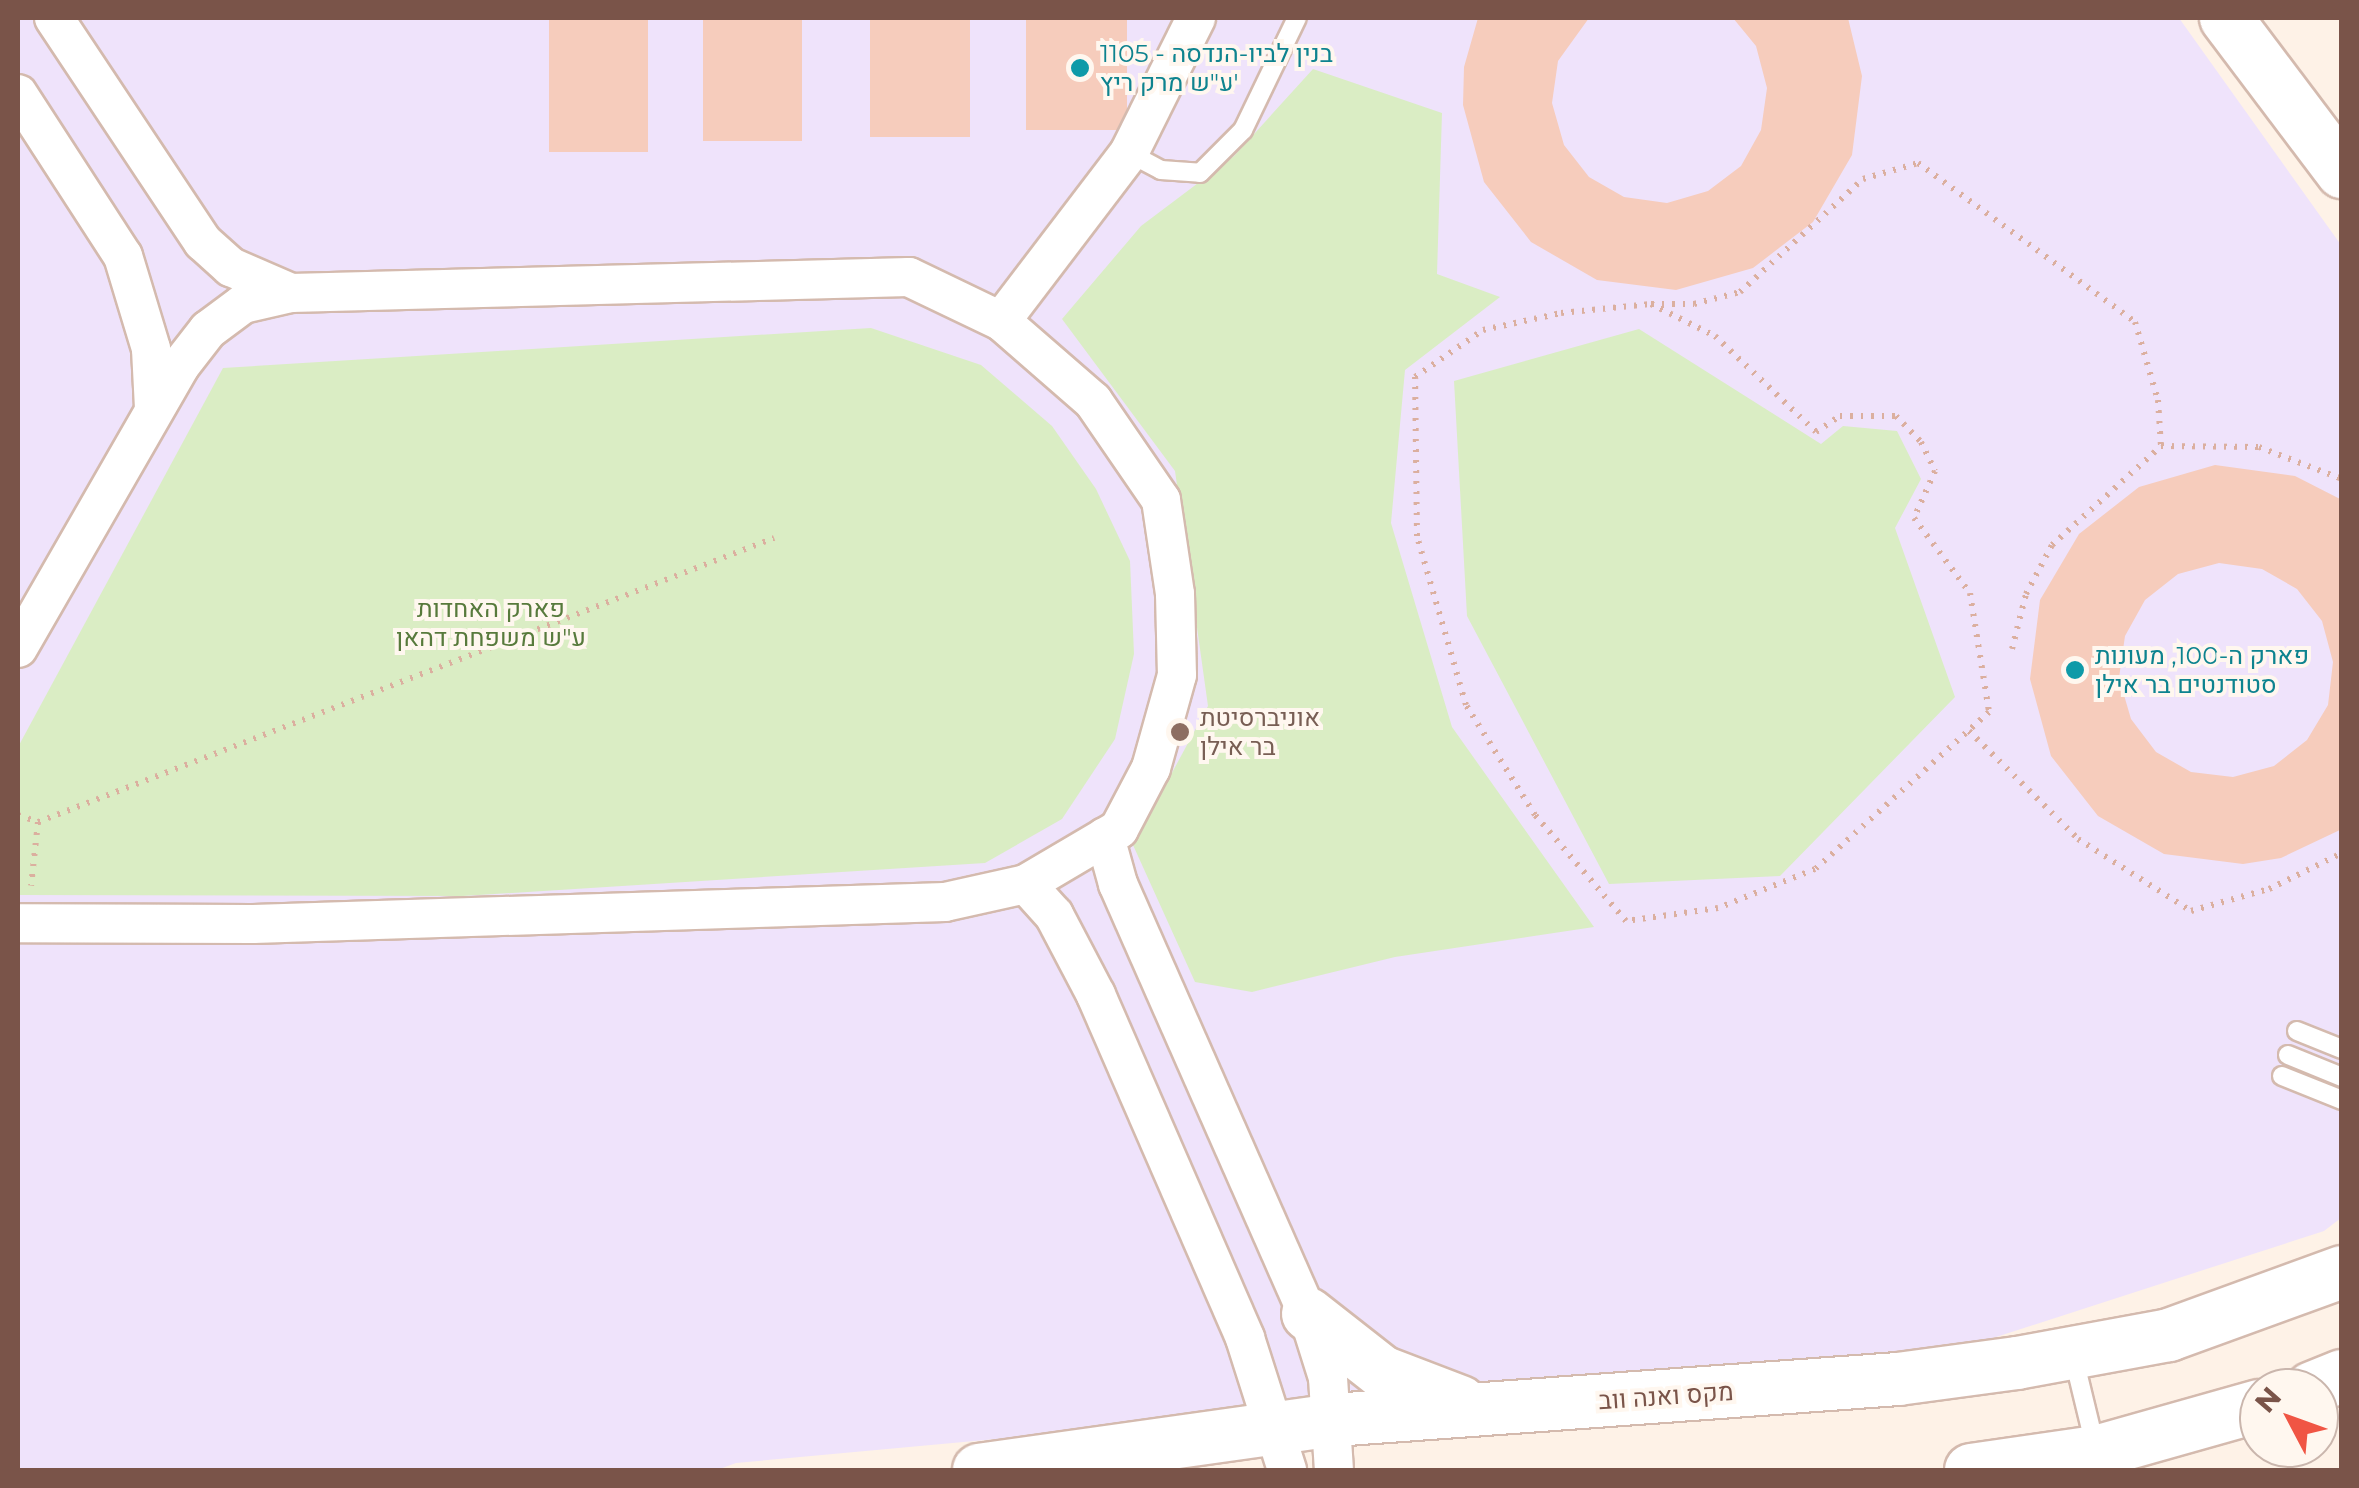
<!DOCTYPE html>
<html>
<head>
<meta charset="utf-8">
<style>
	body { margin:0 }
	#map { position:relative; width:2359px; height:1488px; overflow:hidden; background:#fef2e7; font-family:Montserrat,Heebo,sans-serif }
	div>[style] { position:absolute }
	.education>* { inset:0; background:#efe3fb }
	.green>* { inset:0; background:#daedc4 }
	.building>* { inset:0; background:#f6ccbc; transform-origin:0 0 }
	.path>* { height:6px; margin-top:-3px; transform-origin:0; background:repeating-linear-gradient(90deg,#dbaf9f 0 2.5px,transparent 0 10.5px) }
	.roads { filter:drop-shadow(2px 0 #d4baae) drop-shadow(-2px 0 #d4baae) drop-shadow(0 2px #d4baae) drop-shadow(0 -2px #d4baae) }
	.lane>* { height:18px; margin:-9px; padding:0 9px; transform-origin:9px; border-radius:9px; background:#fff }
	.street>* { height:38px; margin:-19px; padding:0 19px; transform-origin:19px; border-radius:19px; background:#fff }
	.secondary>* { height:52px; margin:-26px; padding:0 26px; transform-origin:26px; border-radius:26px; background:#fff }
	.dots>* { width:28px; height:28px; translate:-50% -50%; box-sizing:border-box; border:5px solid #fff7ef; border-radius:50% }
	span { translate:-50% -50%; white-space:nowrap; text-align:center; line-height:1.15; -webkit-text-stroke:8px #fff7ef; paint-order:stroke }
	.culture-label { font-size:25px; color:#0d838f }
	.left { translate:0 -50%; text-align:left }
	.park-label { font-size:25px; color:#577a3c }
	.education-label { font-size:25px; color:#785e54 }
	.street-label { font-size:25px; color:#7a5449 }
	.frame { position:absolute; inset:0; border:20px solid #7a5449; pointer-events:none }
	.north { position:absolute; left:2239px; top:1368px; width:100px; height:100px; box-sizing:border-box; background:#fff7ef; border:2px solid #cab6ad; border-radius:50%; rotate:311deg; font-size:28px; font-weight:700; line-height:40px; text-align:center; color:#7a5449 }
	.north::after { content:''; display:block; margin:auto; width:35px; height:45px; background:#f05544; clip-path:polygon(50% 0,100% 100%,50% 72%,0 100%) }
</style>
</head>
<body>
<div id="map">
	<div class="education">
		<div style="clip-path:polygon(18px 18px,2179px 18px,2341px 245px,2341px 1218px,2324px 1231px,1956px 1350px,736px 1463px,717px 1470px,18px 1470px)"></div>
	</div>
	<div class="green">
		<div style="clip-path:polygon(1313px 69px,1442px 113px,1437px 274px,1500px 297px,1405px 370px,1391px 523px,1452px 727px,1594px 927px,1395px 957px,1252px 992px,1195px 982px,1133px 845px,1208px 706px,1175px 471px,1062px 319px,1141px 226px,1234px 156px)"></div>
		<div style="clip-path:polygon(871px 328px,981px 365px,1052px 426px,1096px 489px,1130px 561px,1134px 654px,1115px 739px,1062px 819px,985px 863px,463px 896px,18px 895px,18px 747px,223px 368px)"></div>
		<div style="clip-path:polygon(1639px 329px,1821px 444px,1843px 426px,1897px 431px,1921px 479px,1895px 528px,1955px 697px,1780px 876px,1609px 884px,1467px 616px,1454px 381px)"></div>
	</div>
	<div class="building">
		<div style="left:549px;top:18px;width:99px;height:134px"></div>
		<div style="left:703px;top:18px;width:99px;height:123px"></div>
		<div style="left:870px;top:18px;width:100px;height:119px"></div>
		<div style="left:1026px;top:18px;width:101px;height:112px"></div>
		<div style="clip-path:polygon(1478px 18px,1589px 18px,1558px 61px,1552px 103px,1564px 145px,1589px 177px,1624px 197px,1667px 203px,1708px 191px,1741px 166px,1761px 130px,1767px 88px,1756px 46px,1733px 18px,1848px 18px,1862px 76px,1852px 155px,1813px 222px,1753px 268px,1676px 290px,1597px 280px,1531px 242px,1484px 182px,1463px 105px,1464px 67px)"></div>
		<div style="clip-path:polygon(evenodd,2215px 465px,2295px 476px,2342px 500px,2342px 829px,2281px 858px,2243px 864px,2164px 854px,2098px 816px,2051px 756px,2030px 679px,2040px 600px,2079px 534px,2139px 487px,2215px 465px,2219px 563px,2262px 569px,2297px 589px,2322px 621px,2333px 662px,2328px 705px,2307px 740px,2274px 766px,2233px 777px,2191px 772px,2156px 752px,2131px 719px,2119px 678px,2125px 636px,2145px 600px,2178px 574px,2219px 563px)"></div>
	</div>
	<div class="path">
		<div style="left:1651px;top:304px;width:72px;rotate:26.6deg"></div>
		<div style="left:1715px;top:336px;width:139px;rotate:43.5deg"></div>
		<div style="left:1816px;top:432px;width:29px;rotate:-34deg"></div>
		<div style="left:1840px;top:416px;width:56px"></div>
		<div style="left:1896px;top:416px;width:36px;rotate:46deg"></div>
		<div style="left:1921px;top:442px;width:32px;rotate:64deg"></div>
		<div style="left:1935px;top:471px;width:51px;rotate:114.1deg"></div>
		<div style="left:1914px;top:518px;width:94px;rotate:53.3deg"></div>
		<div style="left:1970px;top:593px;width:121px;rotate:80.9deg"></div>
		<div style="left:1989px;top:712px;width:234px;rotate:137.9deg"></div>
		<div style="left:1815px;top:869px;width:105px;rotate:158.1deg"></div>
		<div style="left:1718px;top:908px;width:93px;rotate:172deg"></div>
		<div style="left:1626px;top:921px;width:140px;rotate:-130.6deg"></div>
		<div style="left:1535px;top:815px;width:130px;rotate:-122.1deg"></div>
		<div style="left:1466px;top:705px;width:176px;rotate:-106.2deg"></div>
		<div style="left:1417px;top:536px;width:159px;rotate:-90.7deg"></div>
		<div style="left:1415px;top:377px;width:83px;rotate:-34.7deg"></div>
		<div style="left:1483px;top:330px;width:80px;rotate:-12.3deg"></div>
		<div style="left:1561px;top:313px;width:90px;rotate:-5.7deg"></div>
		<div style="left:1651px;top:304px;width:43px"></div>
		<div style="left:1694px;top:304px;width:48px;rotate:-14.6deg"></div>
		<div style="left:1740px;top:292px;width:167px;rotate:-42.6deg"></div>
		<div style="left:1863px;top:179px;width:57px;rotate:-16.2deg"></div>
		<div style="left:1918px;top:163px;width:269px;rotate:36.2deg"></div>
		<div style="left:2135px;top:322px;width:81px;rotate:73.6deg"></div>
		<div style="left:2158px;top:400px;width:46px;rotate:86.3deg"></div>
		<div style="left:2012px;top:649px;width:57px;rotate:-75.7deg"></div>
		<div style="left:2026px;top:594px;width:55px;rotate:-62deg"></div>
		<div style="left:2052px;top:545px;width:147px;rotate:-42.2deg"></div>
		<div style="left:2161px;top:446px;width:98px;rotate:0.6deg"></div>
		<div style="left:2259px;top:447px;width:89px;rotate:21.1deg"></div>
		<div style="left:1969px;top:731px;width:153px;rotate:44.7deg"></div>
		<div style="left:2078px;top:839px;width:134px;rotate:32.5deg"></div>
		<div style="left:2191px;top:911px;width:81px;rotate:-15.8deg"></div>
		<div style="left:2269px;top:889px;width:81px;rotate:-26.3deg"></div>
		<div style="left:18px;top:815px;width:21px;rotate:19deg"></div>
		<div style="left:38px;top:822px;width:64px;rotate:96.2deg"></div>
		<div style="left:38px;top:822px;width:789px;rotate:-21.1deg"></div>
	</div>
	<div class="roads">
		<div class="lane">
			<div style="left:1129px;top:153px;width:36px;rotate:28deg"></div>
			<div style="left:1161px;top:170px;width:39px;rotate:4deg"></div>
			<div style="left:1200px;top:173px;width:61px;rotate:-45deg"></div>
			<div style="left:1243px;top:130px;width:124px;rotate:-64.3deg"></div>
			<div style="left:2297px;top:1031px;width:48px;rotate:21.8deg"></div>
			<div style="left:2288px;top:1055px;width:58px;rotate:22.2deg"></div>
			<div style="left:2282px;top:1076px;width:65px;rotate:21.8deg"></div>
			<div style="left:2074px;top:1359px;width:89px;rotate:76.4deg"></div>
		</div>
		<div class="street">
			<div style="left:54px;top:18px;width:269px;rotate:56.4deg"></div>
			<div style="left:203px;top:242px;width:38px;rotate:42deg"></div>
			<div style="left:231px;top:267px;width:65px;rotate:23.4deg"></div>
			<div style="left:18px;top:94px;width:193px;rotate:57.1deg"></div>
			<div style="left:123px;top:256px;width:97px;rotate:73.2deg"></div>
			<div style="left:151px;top:349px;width:60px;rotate:87.1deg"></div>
			<div style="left:1001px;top:321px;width:211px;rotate:-52.7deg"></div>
			<div style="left:1129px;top:153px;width:151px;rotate:-63.6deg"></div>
			<div style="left:18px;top:648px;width:325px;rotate:-60.1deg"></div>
			<div style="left:180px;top:366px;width:46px;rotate:-52.1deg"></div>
			<div style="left:208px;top:330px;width:44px;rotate:-36.6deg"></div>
			<div style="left:243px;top:304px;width:49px;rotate:-12.9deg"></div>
			<div style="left:291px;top:293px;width:618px;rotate:-1.48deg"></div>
			<div style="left:909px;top:277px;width:102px;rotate:25.6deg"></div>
			<div style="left:1001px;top:321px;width:122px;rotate:41deg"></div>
			<div style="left:1093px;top:401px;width:120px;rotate:55.5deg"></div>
			<div style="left:1161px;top:500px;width:95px;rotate:81.5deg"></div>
			<div style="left:1175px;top:594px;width:81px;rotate:88.6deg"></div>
			<div style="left:1177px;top:675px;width:97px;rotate:105.6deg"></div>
			<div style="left:1151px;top:768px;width:69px;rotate:117.7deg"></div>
			<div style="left:1119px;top:829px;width:108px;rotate:149.4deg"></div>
			<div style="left:1026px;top:884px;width:83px;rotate:167.5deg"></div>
			<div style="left:945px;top:902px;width:692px;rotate:178.18deg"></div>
			<div style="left:253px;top:924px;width:235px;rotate:-179.8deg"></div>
			<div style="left:1105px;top:837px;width:49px;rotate:74.5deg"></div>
			<div style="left:1118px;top:884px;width:470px;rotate:66.2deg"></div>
			<div style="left:1308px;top:1314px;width:67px;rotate:72.6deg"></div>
			<div style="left:1328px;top:1378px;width:92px;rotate:86.3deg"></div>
			<div style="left:1026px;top:884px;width:42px;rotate:47.9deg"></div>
			<div style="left:1054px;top:915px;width:90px;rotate:62.3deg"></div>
			<div style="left:1096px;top:995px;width:374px;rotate:66.5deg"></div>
			<div style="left:1245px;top:1338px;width:139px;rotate:72.3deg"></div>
		</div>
		<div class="secondary">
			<div style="left:2226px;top:18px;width:193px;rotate:53deg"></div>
			<div style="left:1308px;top:1314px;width:94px;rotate:38.1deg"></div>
			<div style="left:1382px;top:1372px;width:84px;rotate:21deg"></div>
			<div style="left:2312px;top:1388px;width:32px;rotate:-22deg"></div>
			<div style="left:979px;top:1470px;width:358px;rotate:-8deg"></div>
			<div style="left:1333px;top:1420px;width:566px;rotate:-4.15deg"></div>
			<div style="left:1898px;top:1379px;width:120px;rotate:-7.7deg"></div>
			<div style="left:2017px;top:1363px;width:155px;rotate:-10.4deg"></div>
			<div style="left:2169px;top:1335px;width:184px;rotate:-20deg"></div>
			<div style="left:1971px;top:1470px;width:126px;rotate:-8.2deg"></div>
			<div style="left:2096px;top:1452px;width:169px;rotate:-15.8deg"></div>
		</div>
	</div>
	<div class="dots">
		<div style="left:1080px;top:68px;background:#0f9aa8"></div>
		<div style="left:2075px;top:670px;background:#0f9aa8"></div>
		<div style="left:1180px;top:732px;background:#8d6e63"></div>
	</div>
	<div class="culture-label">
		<span class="left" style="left:1100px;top:68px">1105 - בנין לביו-הנדסה<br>ע"ש מרק ריץ'</span>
		<span class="left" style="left:2095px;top:670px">פארק ה-100, מעונות<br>סטודנטים בר אילן</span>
	</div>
	<div class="park-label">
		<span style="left:491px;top:623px">פארק האחדות<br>ע"ש משפחת דהאן</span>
	</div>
	<div class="education-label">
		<span class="left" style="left:1200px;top:732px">אוניברסיטת<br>בר אילן</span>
	</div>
	<div class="street-label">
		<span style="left:1666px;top:1396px;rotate:-4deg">מקס ואנה ווב</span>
	</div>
	<div class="frame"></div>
	<div class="north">N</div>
</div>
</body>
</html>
